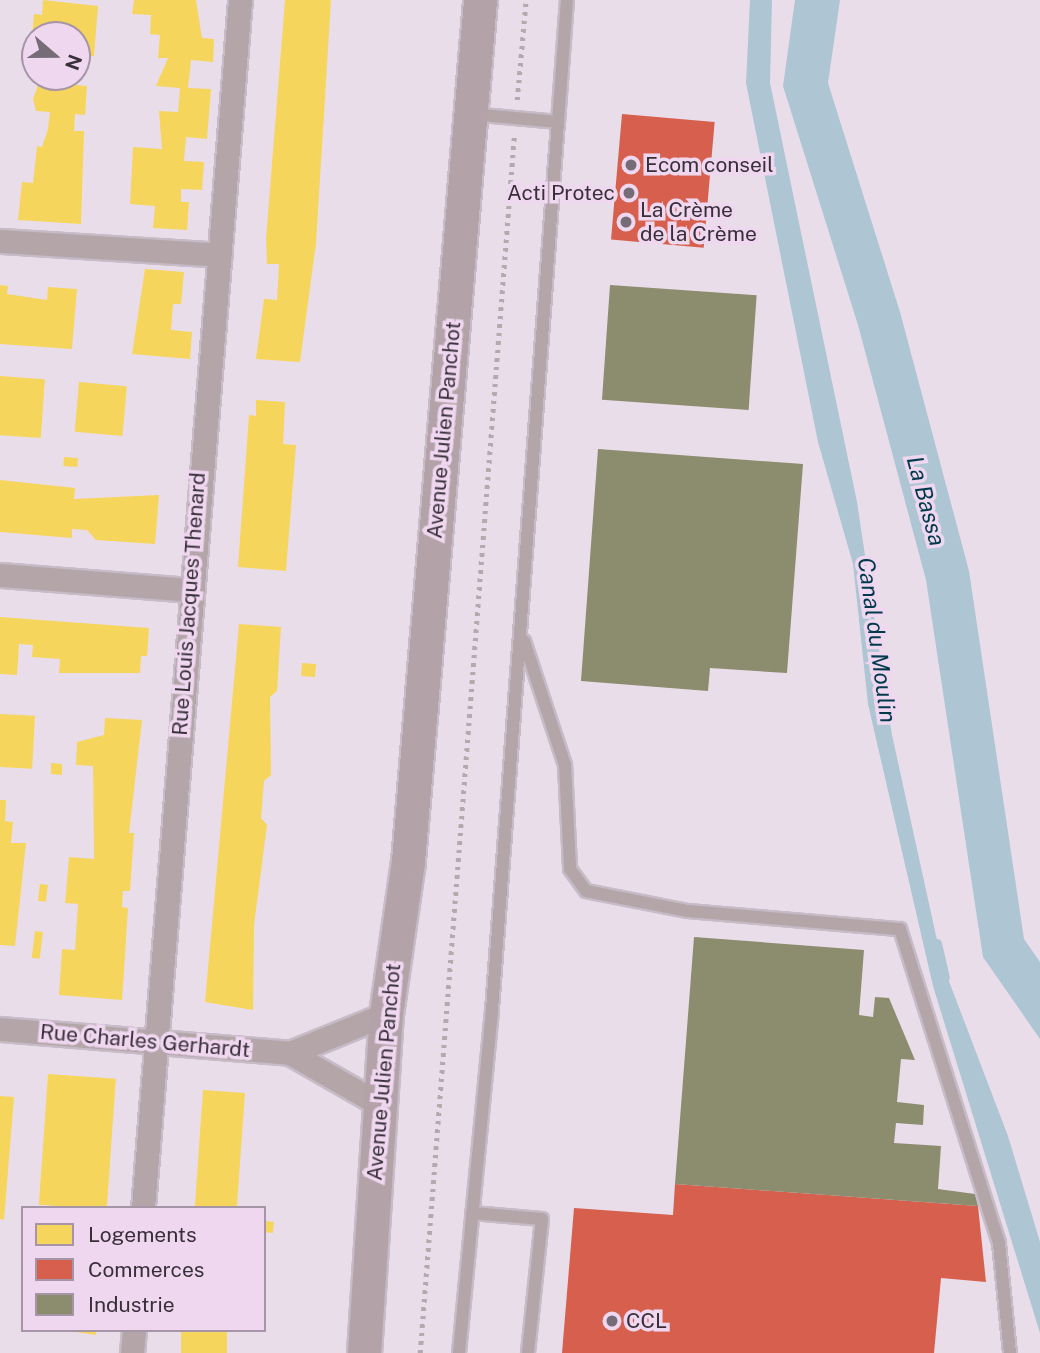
<!DOCTYPE html>
<html>
<head>
<meta charset="utf-8">
<style>
	body { margin:0 }
	#map { position:relative; width:1040px; height:1353px; overflow:hidden; background:#eaddea; font-family:"Public Sans",sans-serif }
	div>[style] { position:absolute }
	.water>* { inset:0; background:#aec5d4 }
	.homes>* { inset:0; background:#f6d55c; transform-origin:0 0 }
	.shops>* { inset:0; background:#d6604d; transform-origin:0 0 }
	.industry>* { inset:0; background:#8c8c6e; transform-origin:0 0 }
	.stream>* { height:9px; margin:-4.5px; padding:0 4.5px; transform-origin:4.5px; border-radius:4.5px; background:#aec5d4 }
	.path>* { height:4.5px; margin-top:-2.25px; transform-origin:0; background:repeating-linear-gradient(90deg,#b5a9ae 0 3.5px,transparent 0 8.5px) }
	.roads { filter:drop-shadow(2px 0 #c6bbc6) drop-shadow(-2px 0 #c6bbc6) drop-shadow(0 2px #c6bbc6) drop-shadow(0 -2px #c6bbc6) }
	.lane>* { height:12px; margin:-6px; padding:0 6px; transform-origin:6px; border-radius:6px; background:#b3a5a8 }
	.street>* { height:23px; margin:-11.5px; padding:0 11.5px; transform-origin:11.5px; border-radius:11.5px; background:#b3a5a8 }
	.secondary>* { height:33px; margin:-16.5px; padding:0 16.5px; transform-origin:16.5px; border-radius:16.5px; background:#b3a3a9 }
	.dots>* { width:19px; height:19px; translate:-50% -50%; box-sizing:border-box; border:4px solid #efd7f0; border-radius:50% }
	span { translate:-50% -50%; white-space:nowrap; text-align:center; line-height:1.15; -webkit-text-stroke:7px #efd7f0; paint-order:stroke }
	.poi-label { font-size:21px; color:#382f39 }
	.left { translate:0 -50%; text-align:left }
	.right { translate:-100% -50%; text-align:right }
	.street-label { font-size:21px; color:#382f39 }
	.water-label { font-size:23px; color:#00394b; font-style:italic }
	.legend { position:absolute; left:21px; top:1206px; width:245px; height:126px; box-sizing:border-box; background:#efd7f0; border:2px solid #a694a7; margin:0; padding:9px 12px; list-style:none; font-size:21px; color:#382f39 }
	.legend li { display:flex; align-items:center; gap:14px; height:35px }
	.legend b { width:35px; border:2px solid #a694a7 }
	.north { position:absolute; left:21px; top:21px; width:70px; height:70px; box-sizing:border-box; background:#efd7f0; border:2px solid #a694a7; border-radius:50%; rotate:110deg; font-size:19px; font-weight:700; line-height:28px; text-align:center; color:#382f39 }
	.north::after { content:''; display:block; margin:auto; width:24px; height:32px; background:#766c77; clip-path:polygon(50% 0,100% 100%,50% 72%,0 100%) }
</style>
</head>
<body>
<div id="map">
	<div class="water">
		<div style="clip-path:polygon(750px 0,772px 0,770px 83px,857px 502px,892px 735px,942px 963px,1008px 1136px,1040px 1242px,1040px 1333px,933px 986px,868px 704px,853px 564px,818px 442px,746px 83px)"></div>
		<div style="clip-path:polygon(795px 0,840px 0,828px 83px,900px 312px,969px 571px,1024px 939px,1040px 962px,1040px 1039px,983px 957px,926px 580px,858px 325px,783px 86px)"></div>
	</div>
	<div class="homes">
		<div style="clip-path:polygon(43px 0,98px 6px,94px 56px,77px 55px,77px 35px,35px 35px,31px 51px,34px 14px,42px 15px)"></div>
		<div style="clip-path:polygon(134px 0,196px 0,202px 38px,214px 39px,213px 62px,191px 60px,188px 88px,211px 89px,207px 139px,186px 137px,184px 161px,204px 162px,202px 190px,181px 189px,181px 202px,189px 202px,187px 230px,153px 228px,155px 206px,130px 204px,133px 147px,162px 149px,159px 111px,178px 112px,180px 88px,156px 86px,168px 58px,158px 58px,160px 35px,150px 34px,151px 15px,132px 14px)"></div>
		<div style="clip-path:polygon(285px 0,331px 0,316px 243px,300px 362px,256px 359px,264px 299px,277px 300px,279px 264px,267px 264px,266px 239px)"></div>
		<div style="clip-path:polygon(39px 82px,87px 86px,85px 115px,75px 114px,74px 131px,84px 131px,81px 224px,18px 220px,22px 182px,33px 183px,37px 146px,42px 147px,48px 129px,50px 112px,36px 111px,33px 99px)"></div>
		<div style="clip-path:polygon(145px 269px,184px 272px,181px 304px,173px 304px,171px 330px,192px 332px,190px 359px,132px 354px)"></div>
		<div style="clip-path:polygon(0 285px,8px 286px,7px 294px,47px 300px,48px 287px,77px 289px,72px 349px,0 344px)"></div>
		<div style="left:0;top:376px;width:45px;height:59px;rotate:4deg"></div>
		<div style="left:79px;top:382px;width:48px;height:50px;rotate:5deg"></div>
		<div style="clip-path:polygon(256px 400px,285px 402px,283px 444px,296px 445px,286px 571px,238px 567px,249px 415px,256px 416px)"></div>
		<div style="left:64px;top:457px;width:14px;height:9px;rotate:4deg"></div>
		<div style="clip-path:polygon(0 480px,75px 488px,74px 499px,159px 495px,155px 544px,96px 540px,87px 530px,72px 529px,72px 538px,0 532px)"></div>
		<div style="clip-path:polygon(0 617px,149px 628px,147px 656px,141px 656px,140px 673px,59px 673px,60px 659px,32px 657px,33px 645px,19px 644px,17px 675px,0 674px)"></div>
		<div style="clip-path:polygon(239px 624px,281px 627px,277px 691px,270px 697px,271px 775px,264px 781px,261px 818px,267px 825px,254px 925px,253px 1010px,205px 1002px)"></div>
		<div style="left:302px;top:663px;width:14px;height:13px;rotate:4deg"></div>
		<div style="left:0;top:714px;width:35px;height:53px;rotate:3deg"></div>
		<div style="clip-path:polygon(105px 718px,142px 720px,129px 833px,134px 833px,130px 891px,123px 891px,122px 907px,128px 908px,122px 1000px,59px 995px,62px 949px,75px 950px,78px 904px,65px 903px,69px 857px,94px 859px,93px 766px,76px 765px,77px 742px,104px 735px)"></div>
		<div style="clip-path:polygon(51px 763px,62px 764px,62px 775px,51px 774px)"></div>
		<div style="clip-path:polygon(0 800px,6px 800px,5px 821px,13px 822px,11px 843px,26px 843px,15px 946px,0 945px)"></div>
		<div style="left:40px;top:884px;width:8px;height:17px;rotate:7deg"></div>
		<div style="left:35px;top:931px;width:8px;height:27px;rotate:7deg"></div>
		<div style="left:48px;top:1074px;width:68px;height:131px;rotate:4deg"></div>
		<div style="left:203px;top:1090px;width:42px;height:119px;rotate:4deg"></div>
		<div style="clip-path:polygon(0 1096px,14px 1097px,4px 1220px,0 1219px)"></div>
		<div style="left:264px;top:1221px;width:10px;height:11px;rotate:6deg"></div>
		<div style="clip-path:polygon(61px 1330px,96px 1330px,96px 1335px)"></div>
		<div style="left:181px;top:1330px;width:46px;height:23px"></div>
	</div>
	<div class="shops">
		<div style="left:622px;top:114px;width:93px;height:126px;rotate:5deg"></div>
		<div style="clip-path:polygon(675px 1184px,978px 1206px,986px 1282px,941px 1278px,934px 1353px,562px 1353px,574px 1208px,673px 1215px)"></div>
	</div>
	<div class="industry">
		<div style="left:610px;top:285px;width:147px;height:115px;rotate:4deg"></div>
		<div style="clip-path:polygon(598px 449px,803px 464px,787px 673px,710px 668px,708px 691px,581px 681px)"></div>
		<div style="clip-path:polygon(694px 937px,864px 950px,859px 1015px,873px 1017px,875px 997px,889px 998px,915px 1060px,901px 1059px,897px 1102px,924px 1105px,923px 1125px,896px 1123px,894px 1143px,941px 1146px,938px 1189px,975px 1194px,978px 1206px,675px 1184px)"></div>
	</div>
	<div class="stream">
		<div style="left:937px;top:943px;width:35px;rotate:77deg"></div>
	</div>
	<div class="path">
		<div style="left:517px;top:100px;width:100px;rotate:-84.9deg"></div>
		<div style="left:420px;top:1353px;width:1220px;rotate:-85.58deg"></div>
	</div>
	<div class="roads">
		<div class="lane">
			<div style="left:558px;top:122px;width:122px;rotate:-85.8deg"></div>
			<div style="left:524px;top:641px;width:131px;rotate:71.7deg"></div>
			<div style="left:565px;top:765px;width:104px;rotate:87.2deg"></div>
			<div style="left:570px;top:869px;width:27px;rotate:54deg"></div>
			<div style="left:586px;top:891px;width:104px;rotate:11.1deg"></div>
			<div style="left:688px;top:911px;width:213px;rotate:4.9deg"></div>
			<div style="left:900px;top:929px;width:329px;rotate:72.5deg"></div>
			<div style="left:999px;top:1243px;width:111px;rotate:84.3deg"></div>
			<div style="left:472px;top:1213px;width:70px;rotate:4.9deg"></div>
			<div style="left:542px;top:1219px;width:135px;rotate:96deg"></div>
			<div style="left:459px;top:1353px;width:345px;rotate:-84.5deg"></div>
			<div style="left:492px;top:1010px;width:890px;rotate:-85.75deg"></div>
			<div style="left:558px;top:122px;width:87px;rotate:-174.7deg"></div>
		</div>
		<div class="street">
			<div style="left:0;top:241px;width:220px;rotate:3.6deg"></div>
			<div style="left:0;top:575px;width:191px;rotate:4.5deg"></div>
			<div style="left:0;top:1029px;width:291px;rotate:4.7deg"></div>
			<div style="left:290px;top:1053px;width:103px;rotate:29.8deg"></div>
			<div style="left:290px;top:1053px;width:104px;rotate:-22.1deg"></div>
			<div style="left:143px;top:1208px;width:1212px;rotate:-85.41deg"></div>
			<div style="left:132px;top:1353px;width:23px;rotate:-85deg"></div>
		</div>
		<div class="secondary">
			<div style="left:364px;top:1353px;width:340px;rotate:-86.3deg"></div>
			<div style="left:386px;top:1014px;width:155px;rotate:-81.8deg"></div>
			<div style="left:408px;top:861px;width:864px;rotate:-85.22deg"></div>
		</div>
	</div>
	<div class="dots">
		<div style="left:631px;top:165px;background:#766c77"></div>
		<div style="left:629px;top:193px;background:#766c77"></div>
		<div style="left:626px;top:222px;background:#766c77"></div>
		<div style="left:612px;top:1321px;background:#766c77"></div>
	</div>
	<div class="poi-label">
		<span class="left" style="left:645px;top:165px">Ecom conseil</span>
		<span class="right" style="left:615px;top:193px">Acti Protec</span>
		<span class="left" style="left:640px;top:222px">La Crème<br>de la Crème</span>
		<span class="left" style="left:626px;top:1321px">CCL</span>
	</div>
	<div class="street-label">
		<span style="left:444px;top:430px;rotate:-85deg">Avenue Julien Panchot</span>
		<span style="left:189px;top:604px;rotate:-86deg">Rue Louis Jacques Thenard</span>
		<span style="left:145px;top:1041px;rotate:5deg">Rue Charles Gerhardt</span>
		<span style="left:384px;top:1072px;rotate:-85deg">Avenue Julien Panchot</span>
	</div>
	<div class="water-label">
		<span style="left:926px;top:501px;rotate:75deg">La Bassa</span>
		<span style="left:877px;top:640px;rotate:82deg">Canal du Moulin</span>
	</div>
	<ul class="legend">
	<li><b style="height:19px;background:#f6d55c"></b>Logements</li>
	<li><b style="height:19px;background:#d6604d"></b>Commerces</li>
	<li><b style="height:19px;background:#8c8c6e"></b>Industrie</li>
	</ul>
	<div class="north">N</div>
</div>
</body>
</html>
